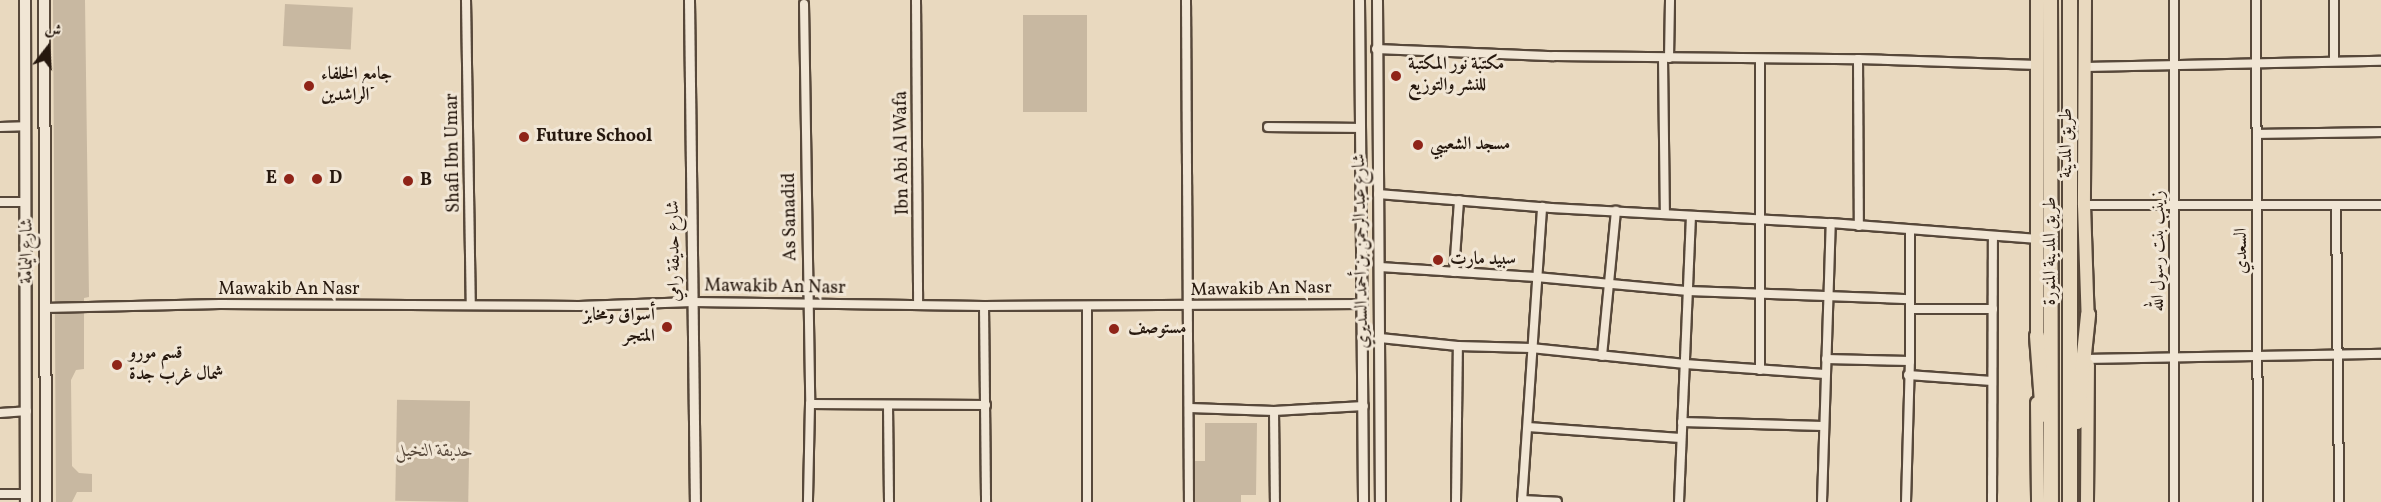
<!DOCTYPE html>
<html>
<head>
<meta charset="utf-8">
<style>
	body { margin:0 }
	#map { position:relative; width:2381px; height:502px; overflow:hidden; background:#e9d9bf; font-family:Vollkorn,Amiri,serif }
	div>[style] { position:absolute }
	.green>* { inset:0; background:#c8b8a1; transform-origin:0 0 }
	.roads { filter:drop-shadow(2px 0 #57483a) drop-shadow(-2px 0 #57483a) drop-shadow(0 2px #57483a) drop-shadow(0 -2px #57483a) }
	.minor>* { height:8px; margin:-4px; padding:0 4px; transform-origin:4px; border-radius:4px; background:#f1e6d5 }
	.tertiary>* { height:9px; margin:-4.5px; padding:0 4.5px; transform-origin:4.5px; border-radius:4.5px; background:#f1e6d5 }
	.secondary>* { height:10px; margin:-5px; padding:0 5px; transform-origin:5px; border-radius:5px; background:#f1e6d5 }
	.primary>* { height:12px; margin:-6px; padding:0 6px; transform-origin:6px; border-radius:6px; background:#e9d9bf }
	.motorway>* { height:14px; margin:-7px; padding:0 7px; transform-origin:7px; border-radius:7px; background:#e9d9bf }
	.dots>* { width:16px; height:16px; translate:-50% -50%; box-sizing:border-box; border:3px solid #f1e6d5; border-radius:50% }
	span { translate:-50% -50%; white-space:nowrap; text-align:center; line-height:1.15; -webkit-text-stroke:6px #f1e6d5; paint-order:stroke }
	.poi-label { font-size:18px; color:#26180e; font-weight:700 }
	.left { translate:0 -50%; text-align:left }
	.right { translate:-100% -50%; text-align:right }
	.street-label { font-size:18px; color:#26180e }
	.park-label { font-size:18px; color:#57483a; font-style:italic }
	.north { position:absolute; left:18px; top:18px; width:60px; height:60px; -webkit-text-stroke:4px #f1e6d5; paint-order:stroke; rotate:17deg; font-size:16px; font-weight:700; line-height:24px; text-align:center; color:#26180e }
	.north::after { content:''; display:block; margin:auto; width:21px; height:27px; background:#26180e; clip-path:polygon(50% 0,100% 100%,50% 72%,0 100%) }
</style>
</head>
<body>
<div id="map">
	<div class="green">
		<div style="clip-path:polygon(53px 0,85px 0,89px 297px,84px 298px,84px 369px,76px 370px,71px 380px,72px 466px,79px 473px,92px 474px,92px 492px,77px 492px,72px 502px,56px 502px)"></div>
		<div style="left:285px;top:4px;width:68px;height:42px;rotate:3deg"></div>
		<div style="left:1023px;top:15px;width:64px;height:97px"></div>
		<div style="left:470px;top:401px;width:101px;height:73px;rotate:91deg"></div>
		<div style="clip-path:polygon(1205px 423px,1257px 423px,1256px 495px,1241px 495px,1241px 502px,1195px 502px,1195px 461px,1205px 461px)"></div>
	</div>
	<div class="roads">
		<div class="minor">
			<div style="left:466px;top:0;width:305px;rotate:89.1deg"></div>
			<div style="left:916px;top:0;width:305px;rotate:89.6deg"></div>
			<div style="left:1186px;top:0;width:502px;rotate:89.66deg"></div>
			<div style="left:2174px;top:0;width:502px;rotate:90deg"></div>
			<div style="left:2256px;top:0;width:502px;rotate:89.77deg"></div>
			<div style="left:2334px;top:0;width:61px;rotate:90deg"></div>
			<div style="left:804px;top:4px;width:400px;rotate:89.1deg"></div>
			<div style="left:810px;top:404px;width:98px;rotate:91.2deg"></div>
			<div style="left:1376px;top:49px;width:178px;rotate:2.3deg"></div>
			<div style="left:1554px;top:56px;width:304px;rotate:0.6deg"></div>
			<div style="left:1858px;top:59px;width:180px;rotate:1.9deg"></div>
			<div style="left:1663px;top:58px;width:156px;rotate:89.3deg"></div>
			<div style="left:1669px;top:58px;width:58px;rotate:-89deg"></div>
			<div style="left:1858px;top:59px;width:167px;rotate:89.7deg"></div>
			<div style="left:2085px;top:67px;width:296px;rotate:-1.2deg"></div>
			<div style="left:0;top:127px;width:25px;rotate:-2deg"></div>
			<div style="left:1268px;top:127px;width:93px;rotate:0.6deg"></div>
			<div style="left:2257px;top:134px;width:124px;rotate:-0.9deg"></div>
			<div style="left:1378px;top:194px;width:174px;rotate:4.6deg"></div>
			<div style="left:1551px;top:208px;width:280px;rotate:3.1deg"></div>
			<div style="left:1831px;top:223px;width:207px;rotate:4.4deg"></div>
			<div style="left:0;top:202px;width:25px"></div>
			<div style="left:2084px;top:205px;width:297px"></div>
			<div style="left:2336px;top:205px;width:297px;rotate:89.4deg"></div>
			<div style="left:1380px;top:267px;width:156px;rotate:3.7deg"></div>
			<div style="left:1536px;top:277px;width:153px;rotate:5.3deg"></div>
			<div style="left:1688px;top:291px;width:222px;rotate:2.1deg"></div>
			<div style="left:1454px;top:272px;width:72px;rotate:-86deg"></div>
			<div style="left:984px;top:306px;width:196px;rotate:89.4deg"></div>
			<div style="left:1087px;top:306px;width:196px;rotate:90deg"></div>
			<div style="left:44px;top:308px;width:176px;rotate:-1.3deg"></div>
			<div style="left:220px;top:304px;width:359px;rotate:0.3deg"></div>
			<div style="left:579px;top:306px;width:114px;rotate:-2deg"></div>
			<div style="left:693px;top:302px;width:291px;rotate:0.8deg"></div>
			<div style="left:984px;top:306px;width:378px;rotate:-0.3deg"></div>
			<div style="left:1910px;top:309px;width:83px"></div>
			<div style="left:1380px;top:338px;width:78px;rotate:5.9deg"></div>
			<div style="left:1458px;top:346px;width:73px;rotate:1.6deg"></div>
			<div style="left:1531px;top:348px;width:155px;rotate:5.9deg"></div>
			<div style="left:1685px;top:364px;width:140px;rotate:4.1deg"></div>
			<div style="left:1602px;top:356px;width:146px;rotate:-84.5deg"></div>
			<div style="left:1826px;top:359px;width:84px;rotate:1.4deg"></div>
			<div style="left:2088px;top:359px;width:293px;rotate:-1deg"></div>
			<div style="left:1760px;top:370px;width:311px;rotate:-90deg"></div>
			<div style="left:1908px;top:375px;width:84px;rotate:4.1deg"></div>
			<div style="left:810px;top:404px;width:176px;rotate:0.3deg"></div>
			<div style="left:888px;top:405px;width:97px;rotate:89.4deg"></div>
			<div style="left:1190px;top:408px;width:84px;rotate:2deg"></div>
			<div style="left:1274px;top:411px;width:90px;rotate:-3.2deg"></div>
			<div style="left:1274px;top:411px;width:91px;rotate:89.4deg"></div>
			<div style="left:0;top:413px;width:27px;rotate:-4deg"></div>
			<div style="left:1682px;top:422px;width:141px;rotate:1.6deg"></div>
			<div style="left:1528px;top:427px;width:153px;rotate:4.1deg"></div>
			<div style="left:0;top:494px;width:26px"></div>
			<div style="left:1522px;top:500px;width:35px;rotate:3deg"></div>
			<div style="left:1456px;top:502px;width:156px;rotate:-89.3deg"></div>
			<div style="left:1522px;top:502px;width:296px;rotate:-86.1deg"></div>
			<div style="left:1679px;top:502px;width:286px;rotate:-87.6deg"></div>
			<div style="left:1822px;top:502px;width:279px;rotate:-88.2deg"></div>
			<div style="left:1906px;top:502px;width:141px;rotate:-88.4deg"></div>
			<div style="left:1910px;top:361px;width:131px;rotate:-90deg"></div>
			<div style="left:1992px;top:502px;width:265px;rotate:-89.8deg"></div>
		</div>
		<div class="tertiary">
			<div style="left:689px;top:0;width:502px;rotate:89.32deg"></div>
			<div style="left:1359px;top:0;width:502px;rotate:89.54deg"></div>
			<div style="left:1377px;top:0;width:502px;rotate:89.66deg"></div>
		</div>
		<div class="secondary">
			<div style="left:25px;top:0;width:502px;rotate:89.89deg"></div>
			<div style="left:44px;top:0;width:502px;rotate:89.77deg"></div>
		</div>
		<div class="primary">
			<div style="left:2085px;top:0;width:205px;rotate:90.3deg"></div>
			<div style="left:2084px;top:205px;width:119px;rotate:88.1deg"></div>
			<div style="left:2037px;top:344px;width:344px;rotate:-90deg"></div>
			<div style="left:2037px;top:403px;width:99px;rotate:89.4deg"></div>
			<div style="left:2087px;top:502px;width:137px;rotate:-89.6deg"></div>
		</div>
		<div class="motorway">
			<div style="left:2050px;top:0;width:502px;rotate:89.89deg"></div>
			<div style="left:2070px;top:0;width:502px;rotate:90deg"></div>
			<div style="left:2037px;top:336px;width:79px;rotate:85.7deg"></div>
			<div style="left:2077px;top:422px;width:108px;rotate:-84.1deg"></div>
		</div>
	</div>
	<div class="dots">
		<div style="left:1396px;top:76px;background:#8f2418"></div>
		<div style="left:309px;top:86px;background:#8f2418"></div>
		<div style="left:524px;top:137px;background:#8f2418"></div>
		<div style="left:1418px;top:145px;background:#8f2418"></div>
		<div style="left:289px;top:179px;background:#8f2418"></div>
		<div style="left:317px;top:179px;background:#8f2418"></div>
		<div style="left:408px;top:181px;background:#8f2418"></div>
		<div style="left:1438px;top:260px;background:#8f2418"></div>
		<div style="left:667px;top:327px;background:#8f2418"></div>
		<div style="left:1114px;top:329px;background:#8f2418"></div>
		<div style="left:117px;top:365px;background:#8f2418"></div>
	</div>
	<div class="poi-label">
		<span class="left" style="left:1408px;top:76px">مكتبة نور المكتبة<br>للنشر والتوزيع</span>
		<span class="left" style="left:321px;top:86px">جامع الخلفاء<br>الراشدين</span>
		<span class="left" style="left:536px;top:137px">Future School</span>
		<span class="left" style="left:1430px;top:145px">مسجد الشعيبي</span>
		<span class="right" style="left:277px;top:179px">E</span>
		<span class="left" style="left:329px;top:179px">D</span>
		<span class="left" style="left:420px;top:181px">B</span>
		<span class="left" style="left:1450px;top:260px">سبيد مارت</span>
		<span class="right" style="left:655px;top:327px">أسواق ومخابز<br>المتجر</span>
		<span class="left" style="left:1128px;top:329px">مستوصف</span>
		<span class="left" style="left:129px;top:365px">قسم مورو<br>شمال غرب جدة</span>
	</div>
	<div class="street-label">
		<span style="left:2067px;top:143px;rotate:-90deg">طريق المدينة</span>
		<span style="left:454px;top:153px;rotate:-91deg">Shafi Ibn Umar</span>
		<span style="left:903px;top:153px;rotate:-91deg">Ibn Abi Al Wafa</span>
		<span style="left:791px;top:217px;rotate:-91deg">As Sanadid</span>
		<span style="left:28px;top:251px;rotate:-90deg">شارع اليمامة</span>
		<span style="left:675px;top:251px;rotate:-91deg">شارع حديقة رامي</span>
		<span style="left:1362px;top:251px;rotate:-91deg">شارع عبد الرحمن بن أحمد السديري</span>
		<span style="left:2051px;top:251px;rotate:-90deg">طريق المدينة المنورة</span>
		<span style="left:2159px;top:251px;rotate:-90deg">زينب بنت رسول الله</span>
		<span style="left:2242px;top:251px;rotate:-90deg">السعدي</span>
		<span style="left:775px;top:288px;rotate:1deg">Mawakib An Nasr</span>
		<span style="left:289px;top:290px">Mawakib An Nasr</span>
		<span style="left:1261px;top:290px;rotate:-1deg">Mawakib An Nasr</span>
	</div>
	<div class="park-label">
		<span style="left:434px;top:452px">حديقة النخيل</span>
	</div>
	<div class="north">ش</div>
</div>
</body>
</html>
